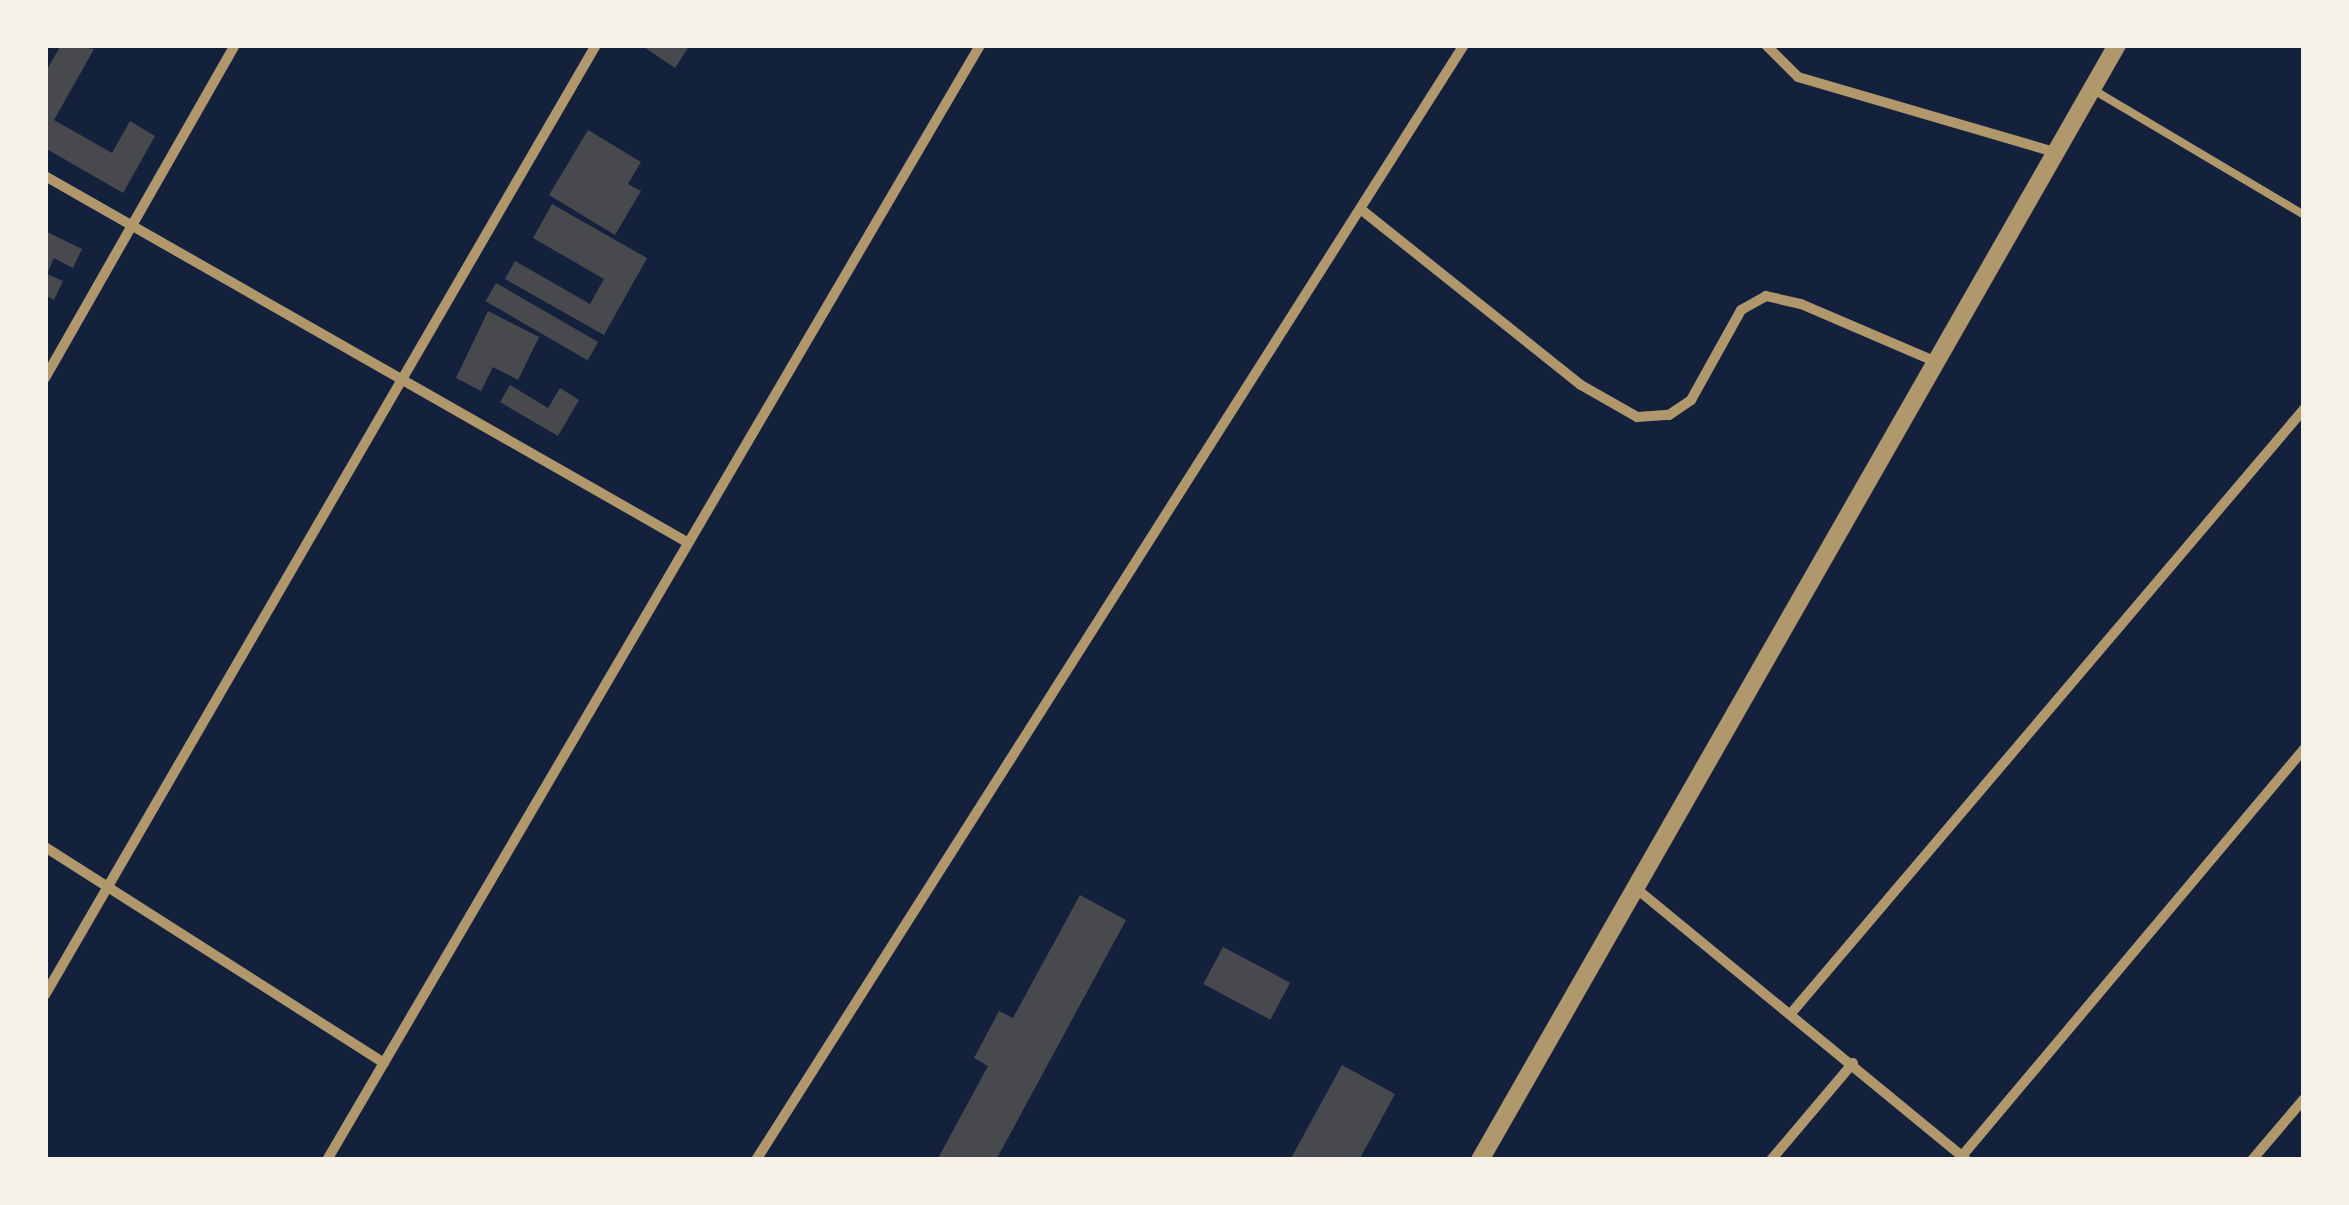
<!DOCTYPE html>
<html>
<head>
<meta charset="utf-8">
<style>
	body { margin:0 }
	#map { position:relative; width:2349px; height:1205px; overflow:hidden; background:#14213d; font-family:"Titillium Web",sans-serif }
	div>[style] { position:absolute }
	.building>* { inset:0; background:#48494c; transform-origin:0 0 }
	.service>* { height:8px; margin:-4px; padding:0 4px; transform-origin:4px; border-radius:4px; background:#b1986c }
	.minor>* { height:10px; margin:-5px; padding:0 5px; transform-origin:5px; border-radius:5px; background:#b1986c }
	.tertiary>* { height:18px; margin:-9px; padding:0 9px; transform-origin:9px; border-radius:9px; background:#b1986c }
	span { translate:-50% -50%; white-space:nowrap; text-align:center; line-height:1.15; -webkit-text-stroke:9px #f6f1e7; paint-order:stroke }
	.frame { position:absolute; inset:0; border:48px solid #f6f1e7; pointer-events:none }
</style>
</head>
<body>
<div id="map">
	<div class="building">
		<div style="clip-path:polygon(61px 45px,94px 49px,54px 120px,112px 153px,130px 121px,155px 136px,123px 193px,45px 148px,45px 73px)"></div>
		<div style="clip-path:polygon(641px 45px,690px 45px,675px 68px)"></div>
		<div style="clip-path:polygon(588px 130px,641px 162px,628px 184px,641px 191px,615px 235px,549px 195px)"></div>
		<div style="clip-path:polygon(552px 204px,647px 258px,604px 335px,505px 279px,515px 261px,590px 304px,604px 279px,533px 238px)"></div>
		<div style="clip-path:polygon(45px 231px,82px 249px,73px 268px,54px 258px,47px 274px,63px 281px,54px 300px,45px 295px)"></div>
		<div style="left:496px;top:283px;width:118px;height:21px;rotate:30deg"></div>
		<div style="clip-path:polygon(488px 311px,539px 337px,518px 380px,493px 367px,481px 391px,456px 378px)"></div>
		<div style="clip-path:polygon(510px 385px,548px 408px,560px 388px,579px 400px,558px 436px,500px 402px)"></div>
		<div style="clip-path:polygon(1080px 895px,1126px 920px,996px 1160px,937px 1160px,988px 1066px,974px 1058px,999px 1011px,1013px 1018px)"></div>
		<div style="left:1223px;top:947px;width:76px;height:42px;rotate:28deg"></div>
		<div style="clip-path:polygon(1342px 1065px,1395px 1094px,1359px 1160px,1290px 1160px)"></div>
	</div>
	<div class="service">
		<div style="left:2092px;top:89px;width:247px;rotate:30.7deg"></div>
	</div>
	<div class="minor">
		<div style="left:1766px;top:45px;width:45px;rotate:45deg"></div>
		<div style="left:1798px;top:77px;width:267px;rotate:16.3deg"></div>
		<div style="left:45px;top:176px;width:739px;rotate:29.69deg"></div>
		<div style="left:1363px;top:211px;width:279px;rotate:38.6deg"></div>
		<div style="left:1581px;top:385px;width:64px;rotate:29.7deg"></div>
		<div style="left:1637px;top:417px;width:32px;rotate:-4deg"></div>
		<div style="left:1669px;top:415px;width:27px;rotate:-34deg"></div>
		<div style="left:1691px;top:400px;width:103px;rotate:-60.9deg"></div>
		<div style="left:1741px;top:310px;width:29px;rotate:-29deg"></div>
		<div style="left:1766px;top:296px;width:36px;rotate:13deg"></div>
		<div style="left:1801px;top:304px;width:147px;rotate:23.2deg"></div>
		<div style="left:45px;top:378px;width:383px;rotate:-60.3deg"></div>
		<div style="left:45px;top:847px;width:402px;rotate:32.5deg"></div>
		<div style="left:1638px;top:890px;width:424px;rotate:39.4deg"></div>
		<div style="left:45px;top:995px;width:1098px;rotate:-59.89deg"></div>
		<div style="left:1793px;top:1011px;width:790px;rotate:-49.67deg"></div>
		<div style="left:1962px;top:1156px;width:532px;rotate:-49.96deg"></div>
		<div style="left:327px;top:1160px;width:1292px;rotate:-59.64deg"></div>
		<div style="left:756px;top:1160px;width:1321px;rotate:-57.59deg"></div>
		<div style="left:1771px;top:1160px;width:127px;rotate:-49.8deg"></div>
		<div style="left:2252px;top:1160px;width:80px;rotate:-49.6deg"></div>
	</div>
	<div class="tertiary">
		<div style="left:1480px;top:1160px;width:1284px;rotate:-60.26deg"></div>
	</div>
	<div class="frame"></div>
</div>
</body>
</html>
